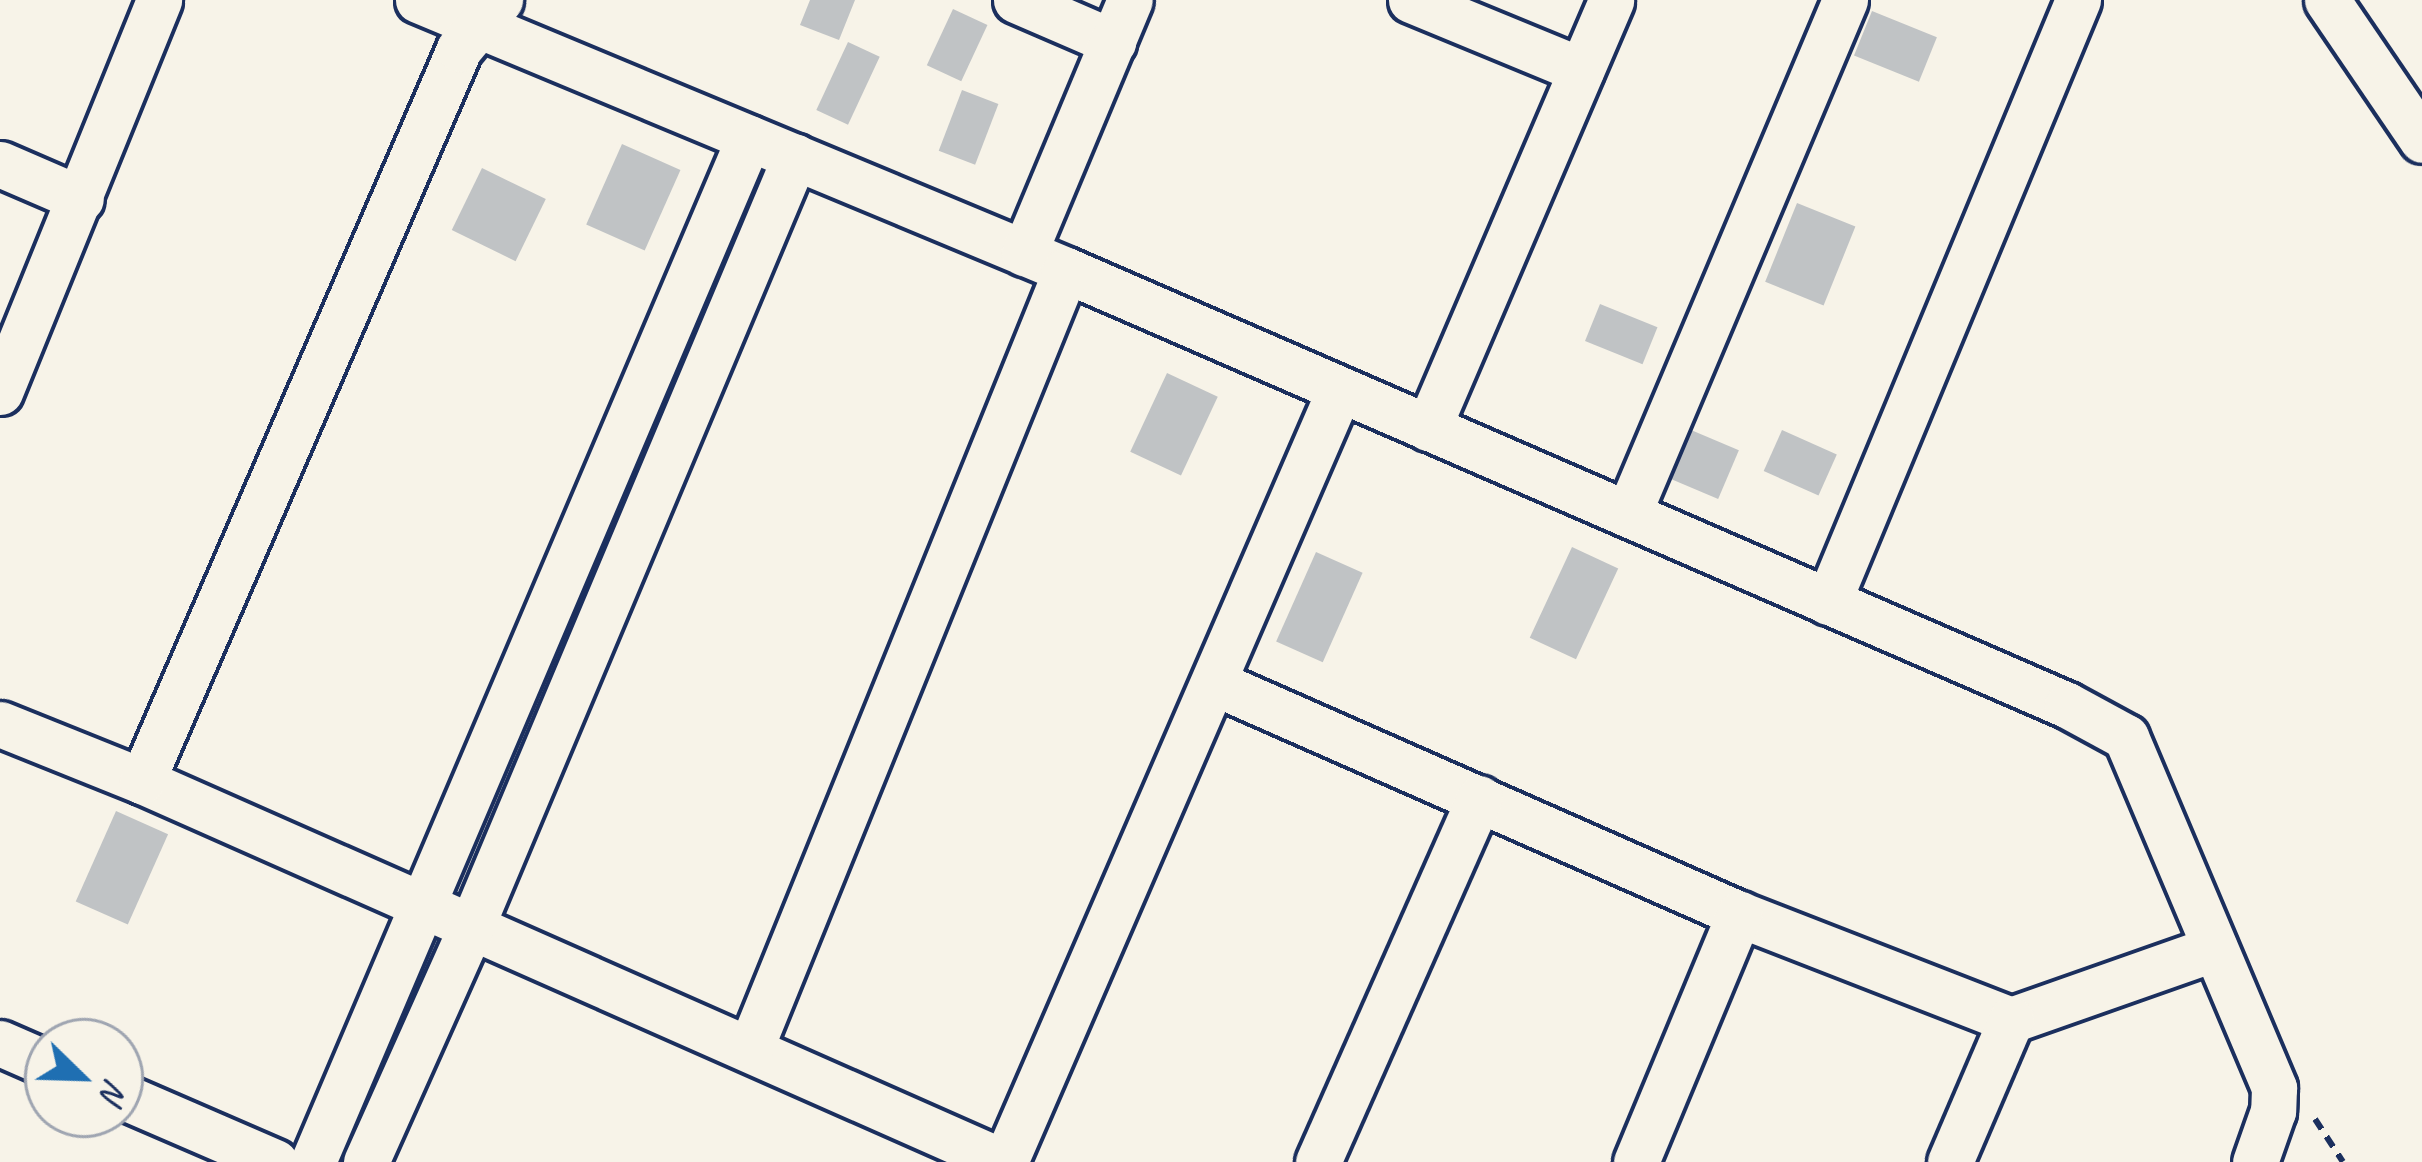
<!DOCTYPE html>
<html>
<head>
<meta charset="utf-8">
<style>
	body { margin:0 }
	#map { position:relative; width:2422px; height:1162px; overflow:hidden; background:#f7f3e8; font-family:Caveat,sans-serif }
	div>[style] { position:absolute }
	.building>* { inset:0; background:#c0c3c5; transform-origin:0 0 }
	.path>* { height:6px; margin-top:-3px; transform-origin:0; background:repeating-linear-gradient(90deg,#1b2f5e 0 12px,transparent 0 21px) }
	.roads { filter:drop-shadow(3px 0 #1b2f5e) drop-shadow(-3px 0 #1b2f5e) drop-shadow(0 3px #1b2f5e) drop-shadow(0 -3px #1b2f5e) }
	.minor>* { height:45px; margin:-22.5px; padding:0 22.5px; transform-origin:22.5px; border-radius:22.5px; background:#f7f3e8 }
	span { translate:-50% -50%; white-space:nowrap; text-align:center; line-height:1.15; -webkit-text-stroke:10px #f7f3e8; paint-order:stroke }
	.north { position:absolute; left:24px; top:1018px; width:120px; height:120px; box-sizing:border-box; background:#f7f3e8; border:3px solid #9fa5b1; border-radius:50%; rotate:113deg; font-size:33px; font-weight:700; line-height:48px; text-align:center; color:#1b2f5e }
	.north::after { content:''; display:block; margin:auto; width:42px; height:54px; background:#1f6fb2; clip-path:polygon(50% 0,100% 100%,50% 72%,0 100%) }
</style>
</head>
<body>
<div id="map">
	<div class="building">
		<div style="clip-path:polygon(810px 0,855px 0,839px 40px,800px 25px)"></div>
		<div style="left:953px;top:9px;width:38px;height:62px;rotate:25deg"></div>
		<div style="left:1872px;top:11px;width:70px;height:48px;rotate:22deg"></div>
		<div style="left:848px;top:42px;width:35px;height:75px;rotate:25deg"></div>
		<div style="left:962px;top:90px;width:39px;height:65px;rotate:21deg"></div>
		<div style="left:622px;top:144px;width:64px;height:88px;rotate:24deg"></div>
		<div style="left:482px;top:168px;width:71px;height:69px;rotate:26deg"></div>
		<div style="left:1797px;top:203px;width:63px;height:85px;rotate:22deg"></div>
		<div style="left:1600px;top:304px;width:62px;height:40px;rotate:22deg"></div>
		<div style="left:1167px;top:373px;width:56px;height:87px;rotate:25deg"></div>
		<div style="left:1691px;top:430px;width:52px;height:53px;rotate:23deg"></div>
		<div style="left:1782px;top:430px;width:60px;height:45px;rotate:24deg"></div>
		<div style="left:1572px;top:547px;width:51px;height:100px;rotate:25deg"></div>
		<div style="left:1316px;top:552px;width:51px;height:98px;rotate:24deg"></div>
		<div style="left:116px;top:811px;width:57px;height:99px;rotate:24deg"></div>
	</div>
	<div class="path">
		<div style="left:2315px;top:1119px;width:51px;rotate:56.9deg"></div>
	</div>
	<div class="roads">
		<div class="minor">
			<div style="left:418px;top:0;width:702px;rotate:22.62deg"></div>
			<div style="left:1066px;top:270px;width:1091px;rotate:23.49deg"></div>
			<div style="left:2067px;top:705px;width:67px;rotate:28.5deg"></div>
			<div style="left:2126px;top:737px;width:381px;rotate:67.1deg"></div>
			<div style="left:2274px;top:1088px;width:23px;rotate:92deg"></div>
			<div style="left:2273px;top:1111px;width:54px;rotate:109.4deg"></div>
			<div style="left:1016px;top:0;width:106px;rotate:23.4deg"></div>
			<div style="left:1411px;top:0;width:184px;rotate:22.4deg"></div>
			<div style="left:2327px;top:0;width:169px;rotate:55.8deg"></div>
			<div style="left:0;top:164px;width:88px;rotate:23.4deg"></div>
			<div style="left:1024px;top:253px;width:274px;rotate:-67.3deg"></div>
			<div style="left:0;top:392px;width:423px;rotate:-67.9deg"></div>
			<div style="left:1428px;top:428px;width:465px;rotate:-66.8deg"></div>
			<div style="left:1628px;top:514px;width:558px;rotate:-67.11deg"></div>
			<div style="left:1828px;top:602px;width:652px;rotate:-67.45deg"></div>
			<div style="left:1215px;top:683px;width:573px;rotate:23.79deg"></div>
			<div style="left:1739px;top:914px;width:292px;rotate:21.3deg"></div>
			<div style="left:2011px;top:1020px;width:216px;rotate:-19.4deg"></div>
			<div style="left:0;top:724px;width:153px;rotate:21.9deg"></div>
			<div style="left:142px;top:781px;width:942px;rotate:23.87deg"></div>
			<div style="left:142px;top:781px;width:798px;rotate:-66.58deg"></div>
			<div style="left:459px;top:49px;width:64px;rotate:-50.1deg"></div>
			<div style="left:0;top:1043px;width:52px;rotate:23.6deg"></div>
			<div style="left:751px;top:1047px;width:838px;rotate:-67.93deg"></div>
			<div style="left:120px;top:1095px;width:169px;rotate:23.4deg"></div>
			<div style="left:313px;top:1162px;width:1113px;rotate:-66.94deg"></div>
			<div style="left:366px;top:1162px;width:254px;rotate:-65.9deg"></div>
			<div style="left:470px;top:930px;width:839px;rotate:-67.2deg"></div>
			<div style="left:1005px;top:1162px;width:840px;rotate:-66.58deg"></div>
			<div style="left:1318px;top:1162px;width:398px;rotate:-66.1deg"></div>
			<div style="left:1636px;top:1162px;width:269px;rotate:-67.4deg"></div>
			<div style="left:1950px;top:1162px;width:155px;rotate:-66.8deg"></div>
		</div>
	</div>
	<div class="north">N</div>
</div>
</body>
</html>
